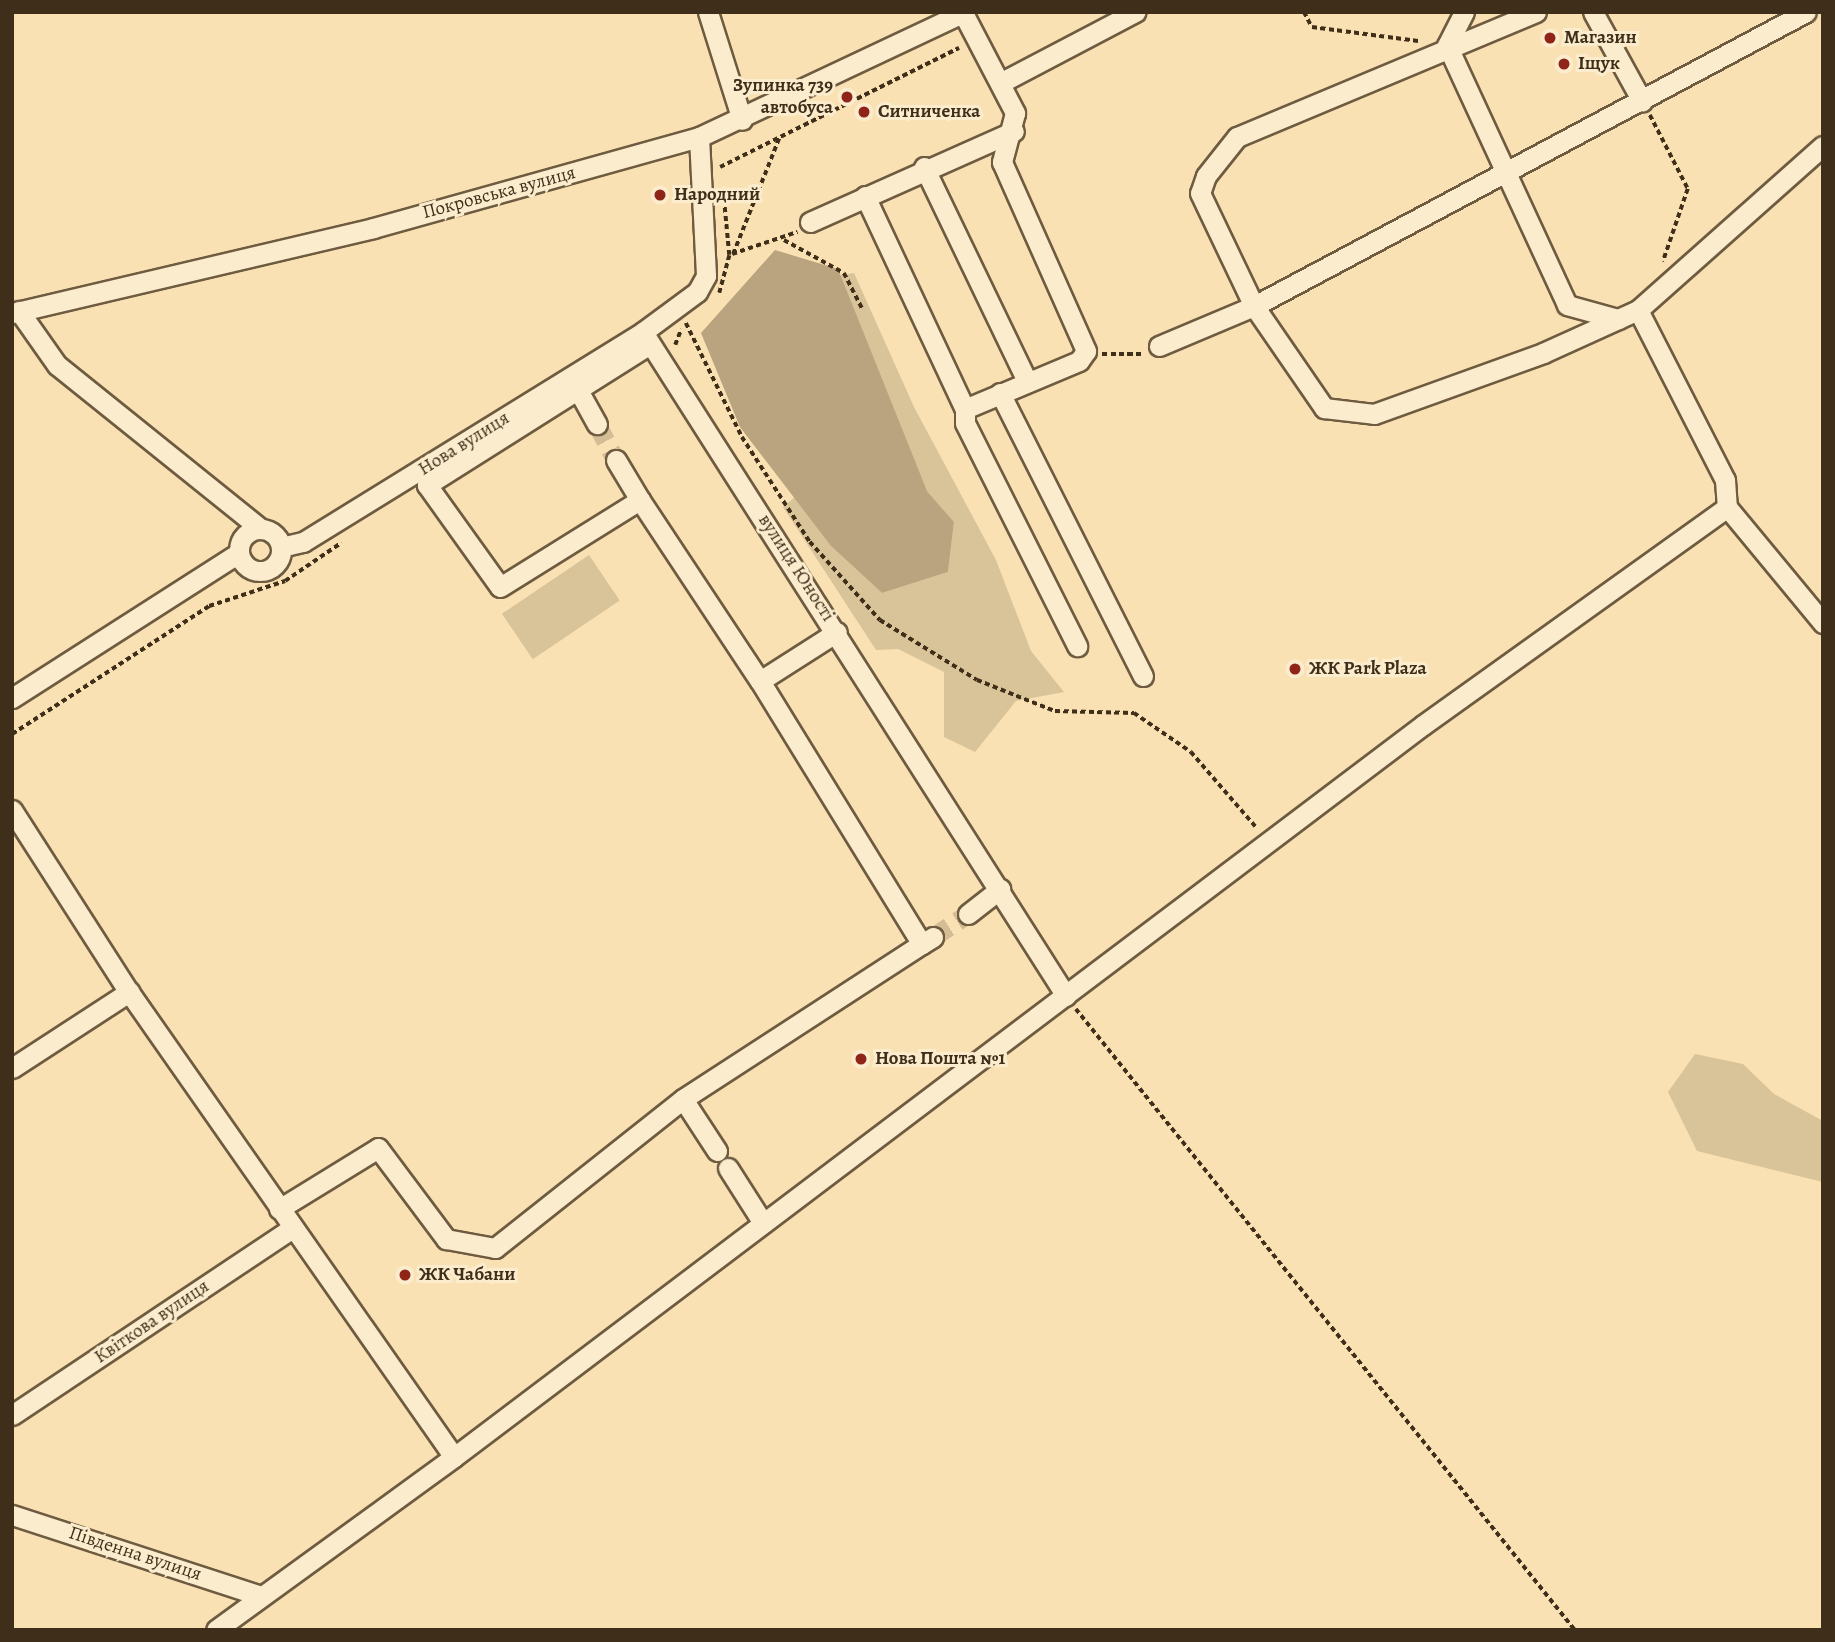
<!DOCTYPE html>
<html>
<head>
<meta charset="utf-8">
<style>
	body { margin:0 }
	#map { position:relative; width:1835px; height:1642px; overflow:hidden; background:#f9e1b3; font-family:Alegreya,serif }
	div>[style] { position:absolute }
	.green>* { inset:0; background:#d9c399; transform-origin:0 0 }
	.water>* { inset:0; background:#baa47f }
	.minor-tunnel>* { height:19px; margin-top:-9.5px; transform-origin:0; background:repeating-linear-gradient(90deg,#d4bd94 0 19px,transparent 0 29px) }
	.path>* { height:3.5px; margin-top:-1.75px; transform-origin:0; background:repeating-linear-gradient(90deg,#3f2e19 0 5px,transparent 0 8.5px) }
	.roads { filter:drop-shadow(2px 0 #6e5b40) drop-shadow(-2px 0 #6e5b40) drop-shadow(0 2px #6e5b40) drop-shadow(0 -2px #6e5b40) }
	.minor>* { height:19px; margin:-9.5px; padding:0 9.5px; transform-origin:9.5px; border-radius:9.5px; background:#fbecce }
	.minor>.ring { margin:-9.5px; padding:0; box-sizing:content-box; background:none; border:19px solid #fbecce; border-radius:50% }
	.dots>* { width:19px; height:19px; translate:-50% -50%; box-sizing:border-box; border:4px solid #fbecce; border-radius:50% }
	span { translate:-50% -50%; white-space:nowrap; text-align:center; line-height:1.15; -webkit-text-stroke:6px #fbecce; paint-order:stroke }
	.poi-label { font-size:19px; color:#3f2e19; font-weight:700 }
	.left { translate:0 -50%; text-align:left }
	.right { translate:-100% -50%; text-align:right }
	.street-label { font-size:19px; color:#3f2e19 }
	.frame { position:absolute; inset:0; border:14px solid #3f2e19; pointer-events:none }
</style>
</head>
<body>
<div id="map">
	<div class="green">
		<div style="clip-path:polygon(854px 273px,914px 407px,996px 560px,1031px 651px,1064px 692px,1016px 701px,975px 752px,944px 737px,944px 672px,898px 649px,876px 650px,783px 507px,796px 496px,831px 546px,882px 593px,948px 572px,954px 522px,927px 491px,831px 277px)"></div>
		<div style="left:589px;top:555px;width:55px;height:105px;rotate:56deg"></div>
		<div style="clip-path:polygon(1695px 1054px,1743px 1064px,1774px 1094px,1823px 1121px,1823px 1182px,1697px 1151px,1668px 1092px)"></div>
	</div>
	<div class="water">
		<div style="clip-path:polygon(775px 250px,838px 269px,927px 491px,954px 522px,948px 572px,882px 593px,831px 546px,740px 427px,701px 333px)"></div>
	</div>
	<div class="minor-tunnel">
		<div style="left:597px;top:424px;width:41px;rotate:62.2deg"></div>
		<div style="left:933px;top:937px;width:42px;rotate:-33.3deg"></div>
	</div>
	<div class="path">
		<div style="left:1304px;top:12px;width:17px;rotate:62deg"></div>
		<div style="left:1312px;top:27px;width:107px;rotate:7.5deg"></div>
		<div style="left:1650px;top:115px;width:83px;rotate:62.8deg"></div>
		<div style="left:1688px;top:189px;width:77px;rotate:108.9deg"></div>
		<div style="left:720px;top:167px;width:267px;rotate:-26.5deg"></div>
		<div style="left:784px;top:240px;width:68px;rotate:28.8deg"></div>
		<div style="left:844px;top:273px;width:42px;rotate:62.8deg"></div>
		<div style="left:732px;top:254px;width:69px;rotate:-18.7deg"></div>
		<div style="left:733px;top:254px;width:127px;rotate:-68.3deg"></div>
		<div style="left:719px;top:293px;width:39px;rotate:-75deg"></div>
		<div style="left:729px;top:255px;width:63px;rotate:-95.4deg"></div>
		<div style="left:686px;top:323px;width:127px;rotate:63.8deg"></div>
		<div style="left:742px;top:437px;width:125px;rotate:57.1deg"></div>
		<div style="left:810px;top:542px;width:105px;rotate:48.1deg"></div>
		<div style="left:880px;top:620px;width:114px;rotate:31.7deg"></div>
		<div style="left:977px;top:680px;width:84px;rotate:21.7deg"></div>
		<div style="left:1055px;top:711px;width:79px;rotate:1.5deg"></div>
		<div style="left:1134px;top:713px;width:69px;rotate:34.4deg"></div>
		<div style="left:1191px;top:752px;width:99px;rotate:49.1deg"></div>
		<div style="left:675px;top:345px;width:17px;rotate:-69deg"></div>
		<div style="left:1102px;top:354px;width:41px"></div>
		<div style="left:12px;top:734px;width:235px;rotate:-33deg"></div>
		<div style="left:209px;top:606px;width:80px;rotate:-18.2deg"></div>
		<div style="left:285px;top:581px;width:68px;rotate:-34.2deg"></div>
		<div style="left:1076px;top:1009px;width:797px;rotate:51.22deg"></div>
	</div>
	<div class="roads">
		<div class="minor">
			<div style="left:708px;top:12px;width:113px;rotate:72.5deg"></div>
			<div style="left:1464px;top:12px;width:37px;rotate:117deg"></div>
			<div style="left:1447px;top:45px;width:286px;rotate:65.2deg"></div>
			<div style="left:1567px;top:305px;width:53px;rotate:15.4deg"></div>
			<div style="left:1536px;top:12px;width:324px;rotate:157.3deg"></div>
			<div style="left:1237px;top:137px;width:50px;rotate:128.5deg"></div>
			<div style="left:1206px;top:176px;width:18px;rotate:109deg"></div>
			<div style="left:1200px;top:193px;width:125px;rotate:64.5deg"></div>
			<div style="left:1254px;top:306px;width:124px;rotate:55.5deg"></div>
			<div style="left:1324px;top:408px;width:50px;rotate:6.8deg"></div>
			<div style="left:1374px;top:414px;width:180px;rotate:-19.8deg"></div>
			<div style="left:1543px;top:353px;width:104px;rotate:-24.4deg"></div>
			<div style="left:1638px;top:310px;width:247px;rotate:-41.6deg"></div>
			<div style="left:1593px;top:12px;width:102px;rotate:61.2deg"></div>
			<div style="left:963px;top:13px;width:113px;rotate:62.5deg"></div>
			<div style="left:1015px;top:113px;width:51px;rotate:104.9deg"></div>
			<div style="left:1002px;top:162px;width:207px;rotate:66deg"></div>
			<div style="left:1086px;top:351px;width:12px;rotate:125deg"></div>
			<div style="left:1079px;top:361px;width:124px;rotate:157.2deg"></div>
			<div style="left:1000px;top:83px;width:153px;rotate:-27.7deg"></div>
			<div style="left:699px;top:137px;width:139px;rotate:87.1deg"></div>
			<div style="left:706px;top:276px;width:18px;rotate:119deg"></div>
			<div style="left:697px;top:292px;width:67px;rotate:143.5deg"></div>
			<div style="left:643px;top:332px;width:787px;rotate:57.5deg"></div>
			<div style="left:924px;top:167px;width:237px;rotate:64.3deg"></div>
			<div style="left:865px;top:196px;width:235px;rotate:64.9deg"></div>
			<div style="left:965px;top:409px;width:14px;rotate:90deg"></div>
			<div style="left:965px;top:423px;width:250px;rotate:63.3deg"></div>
			<div style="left:810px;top:222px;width:223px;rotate:-24deg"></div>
			<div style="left:1638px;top:310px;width:191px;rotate:62.9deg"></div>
			<div style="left:1725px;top:480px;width:27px;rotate:86deg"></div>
			<div style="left:19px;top:311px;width:66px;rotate:54.9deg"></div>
			<div style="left:57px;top:365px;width:262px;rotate:38.8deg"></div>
			<div style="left:12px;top:313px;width:371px;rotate:-13.2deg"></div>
			<div style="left:373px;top:228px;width:338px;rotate:-15.6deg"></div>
			<div style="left:699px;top:137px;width:294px;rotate:-25.2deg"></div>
			<div style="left:650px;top:344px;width:264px;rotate:147.7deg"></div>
			<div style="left:427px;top:485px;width:125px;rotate:54.4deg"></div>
			<div style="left:500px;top:587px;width:165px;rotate:-31.9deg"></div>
			<div style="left:640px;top:500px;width:217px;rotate:56.5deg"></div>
			<div style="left:760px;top:681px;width:91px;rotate:-32.5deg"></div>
			<div style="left:1159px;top:346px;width:103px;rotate:-22.8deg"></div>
			<div style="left:1254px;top:306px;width:625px;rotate:-28.04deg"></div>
			<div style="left:578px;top:390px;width:39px;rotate:61deg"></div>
			<div style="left:1000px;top:393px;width:317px;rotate:63.2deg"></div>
			<div style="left:616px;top:460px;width:47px;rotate:59deg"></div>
			<div class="ring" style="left:239px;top:529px;width:23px;height:23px"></div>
			<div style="left:281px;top:547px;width:23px;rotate:-13deg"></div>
			<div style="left:303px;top:542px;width:400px;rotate:-31.7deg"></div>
			<div style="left:760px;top:681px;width:309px;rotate:58.4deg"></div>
			<div style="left:922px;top:944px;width:13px;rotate:-32deg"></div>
			<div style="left:12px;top:698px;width:269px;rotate:-32.6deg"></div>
			<div style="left:12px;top:810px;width:216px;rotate:57.3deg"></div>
			<div style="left:129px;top:992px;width:567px;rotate:55.05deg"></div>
			<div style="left:454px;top:1457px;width:294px;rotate:144deg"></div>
			<div style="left:968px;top:914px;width:41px;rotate:-38deg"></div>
			<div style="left:12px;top:1068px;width:140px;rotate:-33deg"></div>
			<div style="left:717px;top:1151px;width:62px;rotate:-123.2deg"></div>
			<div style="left:683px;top:1099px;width:285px;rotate:-33deg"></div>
			<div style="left:728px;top:1168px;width:65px;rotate:57.5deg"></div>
			<div style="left:279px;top:1209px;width:116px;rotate:-31.6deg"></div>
			<div style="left:378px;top:1148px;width:114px;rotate:53.2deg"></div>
			<div style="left:446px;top:1239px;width:50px;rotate:10.4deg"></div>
			<div style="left:495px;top:1248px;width:240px;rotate:-38.4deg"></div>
			<div style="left:12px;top:1415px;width:337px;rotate:-33.7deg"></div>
			<div style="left:454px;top:1457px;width:1214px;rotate:-37.07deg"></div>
			<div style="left:1423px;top:725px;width:374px;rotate:-35.6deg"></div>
			<div style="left:1727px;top:507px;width:151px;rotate:50.4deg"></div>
			<div style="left:12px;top:1515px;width:259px;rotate:18deg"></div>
		</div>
	</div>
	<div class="dots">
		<div style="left:1550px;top:38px;background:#8f2418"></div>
		<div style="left:1564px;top:64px;background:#8f2418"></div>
		<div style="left:847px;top:97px;background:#8f2418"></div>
		<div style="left:864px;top:112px;background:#8f2418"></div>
		<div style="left:660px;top:195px;background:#8f2418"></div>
		<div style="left:1295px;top:669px;background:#8f2418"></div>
		<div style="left:861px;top:1059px;background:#8f2418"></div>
		<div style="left:405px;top:1275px;background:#8f2418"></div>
	</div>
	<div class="poi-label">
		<span class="left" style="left:1564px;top:38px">Магазин</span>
		<span class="left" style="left:1578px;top:64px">Іщук</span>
		<span class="right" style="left:833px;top:97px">Зупинка 739<br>автобуса</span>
		<span class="left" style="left:878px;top:112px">Ситниченка</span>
		<span class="left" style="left:674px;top:195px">Народний</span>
		<span class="left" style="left:1309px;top:669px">ЖК Park Plaza</span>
		<span class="left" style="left:875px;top:1059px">Нова Пошта №1</span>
		<span class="left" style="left:419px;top:1275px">ЖК Чабани</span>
	</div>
	<div class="street-label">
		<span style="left:499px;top:193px;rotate:-15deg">Покровська вулиця</span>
		<span style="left:464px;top:444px;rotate:-32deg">Нова вулиця</span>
		<span style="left:796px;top:568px;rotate:57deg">вулиця Юності</span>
		<span style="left:152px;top:1322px;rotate:-34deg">Квіткова вулиця</span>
		<span style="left:135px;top:1554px;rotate:18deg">Південна вулиця</span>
	</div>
	<div class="frame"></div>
</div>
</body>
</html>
